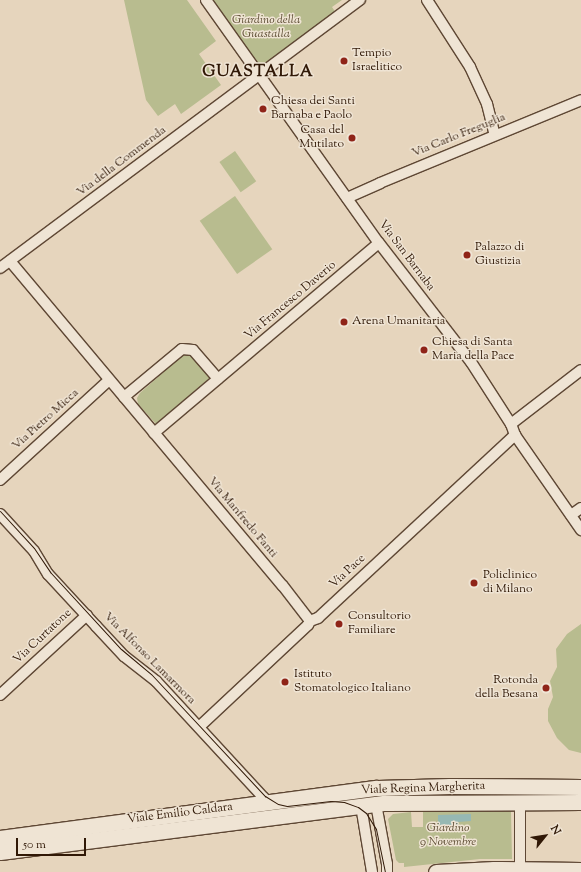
<!DOCTYPE html>
<html>
<head>
<meta charset="utf-8">
<style>
	body { margin:0 }
	#map { position:relative; width:581px; height:872px; overflow:hidden; background:#e6d5bd; font-family:"Sorts Mill Goudy",serif }
	div>[style] { position:absolute }
	.green>* { inset:0; background:#b8bc8f; transform-origin:0 0 }
	.water>* { inset:0; background:#96b8b3 }
	.roads { filter:drop-shadow(1px 0 #5e4734) drop-shadow(-1px 0 #5e4734) drop-shadow(0 1px #5e4734) drop-shadow(0 -1px #5e4734) }
	.street>* { height:10px; margin:-5px; padding:0 5px; transform-origin:5px; border-radius:5px; background:#efe4d4 }
	.secondary>* { height:15px; margin:-7.5px; padding:0 7.5px; transform-origin:7.5px; border-radius:7.5px; background:#efe4d4 }
	.tram>* { height:1px; margin:-0.5px; padding:0 0.5px; transform-origin:0.5px; border-radius:0.5px; background:#301806 }
	.dots>* { width:11px; height:11px; translate:-50% -50%; box-sizing:border-box; border:2px solid #efe4d4; border-radius:50% }
	span { translate:-50% -50%; white-space:nowrap; text-align:center; line-height:1.15; -webkit-text-stroke:3px #efe4d4; paint-order:stroke }
	.park-label { font-size:12px; color:#59492f; font-style:italic }
	.poi-label { font-size:12px; color:#301806 }
	.left { translate:0 -50%; text-align:left }
	.right { translate:-100% -50%; text-align:right }
	.street-label { font-size:12px; color:#301806 }
	.district-label { font-size:16px; color:#301806; font-weight:700; letter-spacing:1px }
	.north { position:absolute; left:525px; top:816px; width:40px; height:40px; -webkit-text-stroke:3px #efe4d4; paint-order:stroke; rotate:60deg; font-size:11px; font-weight:700; line-height:16px; text-align:center; color:#301806 }
	.north::after { content:''; display:block; margin:auto; width:14px; height:18px; background:#301806; clip-path:polygon(50% 0,100% 100%,50% 72%,0 100%) }
	.scale { position:absolute; left:16px; top:838px; width:70px; height:18px; box-sizing:border-box; border:2px solid #301806; border-top:0; padding-left:5px; font-size:12px; line-height:14px; white-space:nowrap; color:#301806; -webkit-text-stroke:3px #efe4d4; paint-order:stroke }
</style>
</head>
<body>
<div id="map">
	<div class="green">
		<div style="clip-path:polygon(124px 0,187px 0,216px 41px,199px 54px,221px 85px,181px 114px,175px 104px,158px 116px,146px 100px)"></div>
		<div style="clip-path:polygon(212px 0,342px 0,332px 7px,336px 13px,265px 63px,257px 63px)"></div>
		<div style="left:235px;top:151px;width:37px;height:19px;rotate:55deg"></div>
		<div style="left:235px;top:196px;width:65px;height:43px;rotate:55deg"></div>
		<div style="clip-path:polygon(188px 353px,193px 354px,212px 376px,156px 424px,138px 404px,137px 398px,140px 393px,183px 355px)"></div>
		<div style="clip-path:polygon(581px 624px,581px 753px,569px 750px,557px 738px,548px 721px,548px 709px,553px 697px,550px 681px,557px 667px,556px 649px,567px 634px)"></div>
		<div style="clip-path:polygon(511px 811px,512px 859px,480px 859px,404px 867px,404px 863px,399px 863px,396px 860px,388px 819px,393px 814px,411px 812px,412px 827px,423px 827px,423px 812px)"></div>
	</div>
	<div class="water">
		<div style="clip-path:polygon(471px 814px,471px 821px,458px 822px,458px 825px,438px 825px,438px 815px)"></div>
	</div>
	<div class="roads">
		<div class="street">
			<div style="left:206px;top:0;width:298px;rotate:54.6deg"></div>
			<div style="left:379px;top:243px;width:150px;rotate:52.3deg"></div>
			<div style="left:471px;top:362px;width:74px;rotate:57.2deg"></div>
			<div style="left:511px;top:424px;width:12px;rotate:70deg"></div>
			<div style="left:515px;top:435px;width:116px;rotate:55.2deg"></div>
			<div style="left:427px;top:0;width:80px;rotate:57.3deg"></div>
			<div style="left:470px;top:67px;width:41px;rotate:65.3deg"></div>
			<div style="left:487px;top:104px;width:32px;rotate:76deg"></div>
			<div style="left:347px;top:198px;width:36px;rotate:-24deg"></div>
			<div style="left:380px;top:183px;width:217px;rotate:-22.4deg"></div>
			<div style="left:10px;top:261px;width:424px;rotate:50deg"></div>
			<div style="left:283px;top:586px;width:44px;rotate:52.4deg"></div>
			<div style="left:0;top:268px;width:449px;rotate:-36.7deg"></div>
			<div style="left:124px;top:397px;width:75px;rotate:-39.6deg"></div>
			<div style="left:182px;top:349px;width:11px;rotate:5deg"></div>
			<div style="left:193px;top:350px;width:38px;rotate:49deg"></div>
			<div style="left:511px;top:424px;width:88px;rotate:-37.6deg"></div>
			<div style="left:154px;top:433px;width:294px;rotate:-40.2deg"></div>
			<div style="left:0;top:480px;width:148px;rotate:-42.5deg"></div>
			<div style="left:0;top:514px;width:50px;rotate:47.4deg"></div>
			<div style="left:34px;top:551px;width:27px;rotate:59deg"></div>
			<div style="left:48px;top:574px;width:71px;rotate:47.3deg"></div>
			<div style="left:96px;top:626px;width:41px;rotate:47deg"></div>
			<div style="left:124px;top:656px;width:41px;rotate:38deg"></div>
			<div style="left:156px;top:681px;width:159px;rotate:47.3deg"></div>
			<div style="left:264px;top:798px;width:5px;rotate:79deg"></div>
			<div style="left:571px;top:515px;width:12px;rotate:-35deg"></div>
			<div style="left:0;top:695px;width:118px;rotate:-42.6deg"></div>
			<div style="left:199px;top:727px;width:149px;rotate:-43.1deg"></div>
			<div style="left:308px;top:625px;width:4px;rotate:-63deg"></div>
			<div style="left:310px;top:621px;width:9px;rotate:-21deg"></div>
			<div style="left:318px;top:618px;width:269px;rotate:-42.9deg"></div>
			<div style="left:520px;top:802px;width:67px;rotate:90deg"></div>
			<div style="left:376px;top:804px;width:61px;rotate:79.6deg"></div>
			<div style="left:387px;top:864px;width:8px;rotate:90deg"></div>
			<div style="left:361px;top:806px;width:67px;rotate:80.5deg"></div>
		</div>
		<div class="secondary">
			<div style="left:0;top:838px;width:380px;rotate:-7.6deg"></div>
			<div style="left:377px;top:788px;width:73px;rotate:-1.6deg"></div>
			<div style="left:450px;top:786px;width:131px;rotate:0.4deg"></div>
			<div style="left:0;top:852px;width:388px;rotate:-7.3deg"></div>
			<div style="left:385px;top:803px;width:196px;rotate:-0.3deg"></div>
			<div style="left:436px;top:872px;width:58px;rotate:-3deg"></div>
			<div style="left:494px;top:869px;width:87px;rotate:0.7deg"></div>
		</div>
	</div>
	<div class="tram">
		<div style="left:0;top:511px;width:50px;rotate:47.4deg"></div>
		<div style="left:34px;top:548px;width:30px;rotate:56deg"></div>
		<div style="left:51px;top:573px;width:103px;rotate:47.4deg"></div>
		<div style="left:121px;top:649px;width:40px;rotate:40deg"></div>
		<div style="left:152px;top:675px;width:166px;rotate:47deg"></div>
		<div style="left:265px;top:796px;width:15px;rotate:32deg"></div>
		<div style="left:278px;top:804px;width:9px;rotate:13deg"></div>
		<div style="left:287px;top:806px;width:44px;rotate:-6.5deg"></div>
		<div style="left:331px;top:801px;width:13px;rotate:4deg"></div>
		<div style="left:344px;top:802px;width:15px;rotate:20deg"></div>
		<div style="left:358px;top:807px;width:10px;rotate:37deg"></div>
		<div style="left:366px;top:813px;width:19px;rotate:58deg"></div>
		<div style="left:376px;top:829px;width:44px;rotate:78.2deg"></div>
	</div>
	<div class="dots">
		<div style="left:344px;top:61px;background:#8f2418"></div>
		<div style="left:263px;top:109px;background:#8f2418"></div>
		<div style="left:352px;top:138px;background:#8f2418"></div>
		<div style="left:467px;top:255px;background:#8f2418"></div>
		<div style="left:344px;top:322px;background:#8f2418"></div>
		<div style="left:424px;top:350px;background:#8f2418"></div>
		<div style="left:474px;top:583px;background:#8f2418"></div>
		<div style="left:339px;top:624px;background:#8f2418"></div>
		<div style="left:285px;top:682px;background:#8f2418"></div>
		<div style="left:546px;top:688px;background:#8f2418"></div>
	</div>
	<div class="park-label">
		<span style="left:266px;top:28px">Giardino della<br>Guastalla</span>
		<span style="left:448px;top:836px">Giardino<br>9 Novembre</span>
	</div>
	<div class="poi-label">
		<span class="left" style="left:352px;top:61px">Tempio<br>Israelitico</span>
		<span class="left" style="left:271px;top:109px">Chiesa dei Santi<br>Barnaba e Paolo</span>
		<span class="right" style="left:344px;top:138px">Casa del<br>Mutilato</span>
		<span class="left" style="left:475px;top:255px">Palazzo di<br>Giustizia</span>
		<span class="left" style="left:352px;top:322px">Arena Umanitaria</span>
		<span class="left" style="left:432px;top:350px">Chiesa di Santa<br>Maria della Pace</span>
		<span class="left" style="left:483px;top:583px">Policlinico<br>di Milano</span>
		<span class="left" style="left:348px;top:624px">Consultorio<br>Familiare</span>
		<span class="left" style="left:294px;top:682px">Istituto<br>Stomatologico Italiano</span>
		<span class="right" style="left:538px;top:688px">Rotonda<br>della Besana</span>
	</div>
	<div class="street-label">
		<span style="left:459px;top:136px;rotate:-22deg">Via Carlo Freguglia</span>
		<span style="left:122px;top:162px;rotate:-37deg">Via della Commenda</span>
		<span style="left:406px;top:256px;rotate:53deg">Via San Barnaba</span>
		<span style="left:291px;top:301px;rotate:-40deg">Via Francesco Daverio</span>
		<span style="left:46px;top:420px;rotate:-42deg">Via Pietro Micca</span>
		<span style="left:242px;top:518px;rotate:50deg">Via Manfredo Fanti</span>
		<span style="left:348px;top:572px;rotate:-43deg">Via Pace</span>
		<span style="left:43px;top:637px;rotate:-43deg">Via Curtatone</span>
		<span style="left:149px;top:659px;rotate:45deg">Via Alfonso Lamarmora</span>
		<span style="left:423px;top:789px;rotate:-2deg">Viale Regina Margherita</span>
		<span style="left:180px;top:814px;rotate:-7deg">Viale Emilio Caldara</span>
	</div>
	<div class="district-label">
		<span style="left:258px;top:73px">GUASTALLA</span>
	</div>
	<div class="north">N</div>
	<div class="scale">50 m</div>
</div>
</body>
</html>
